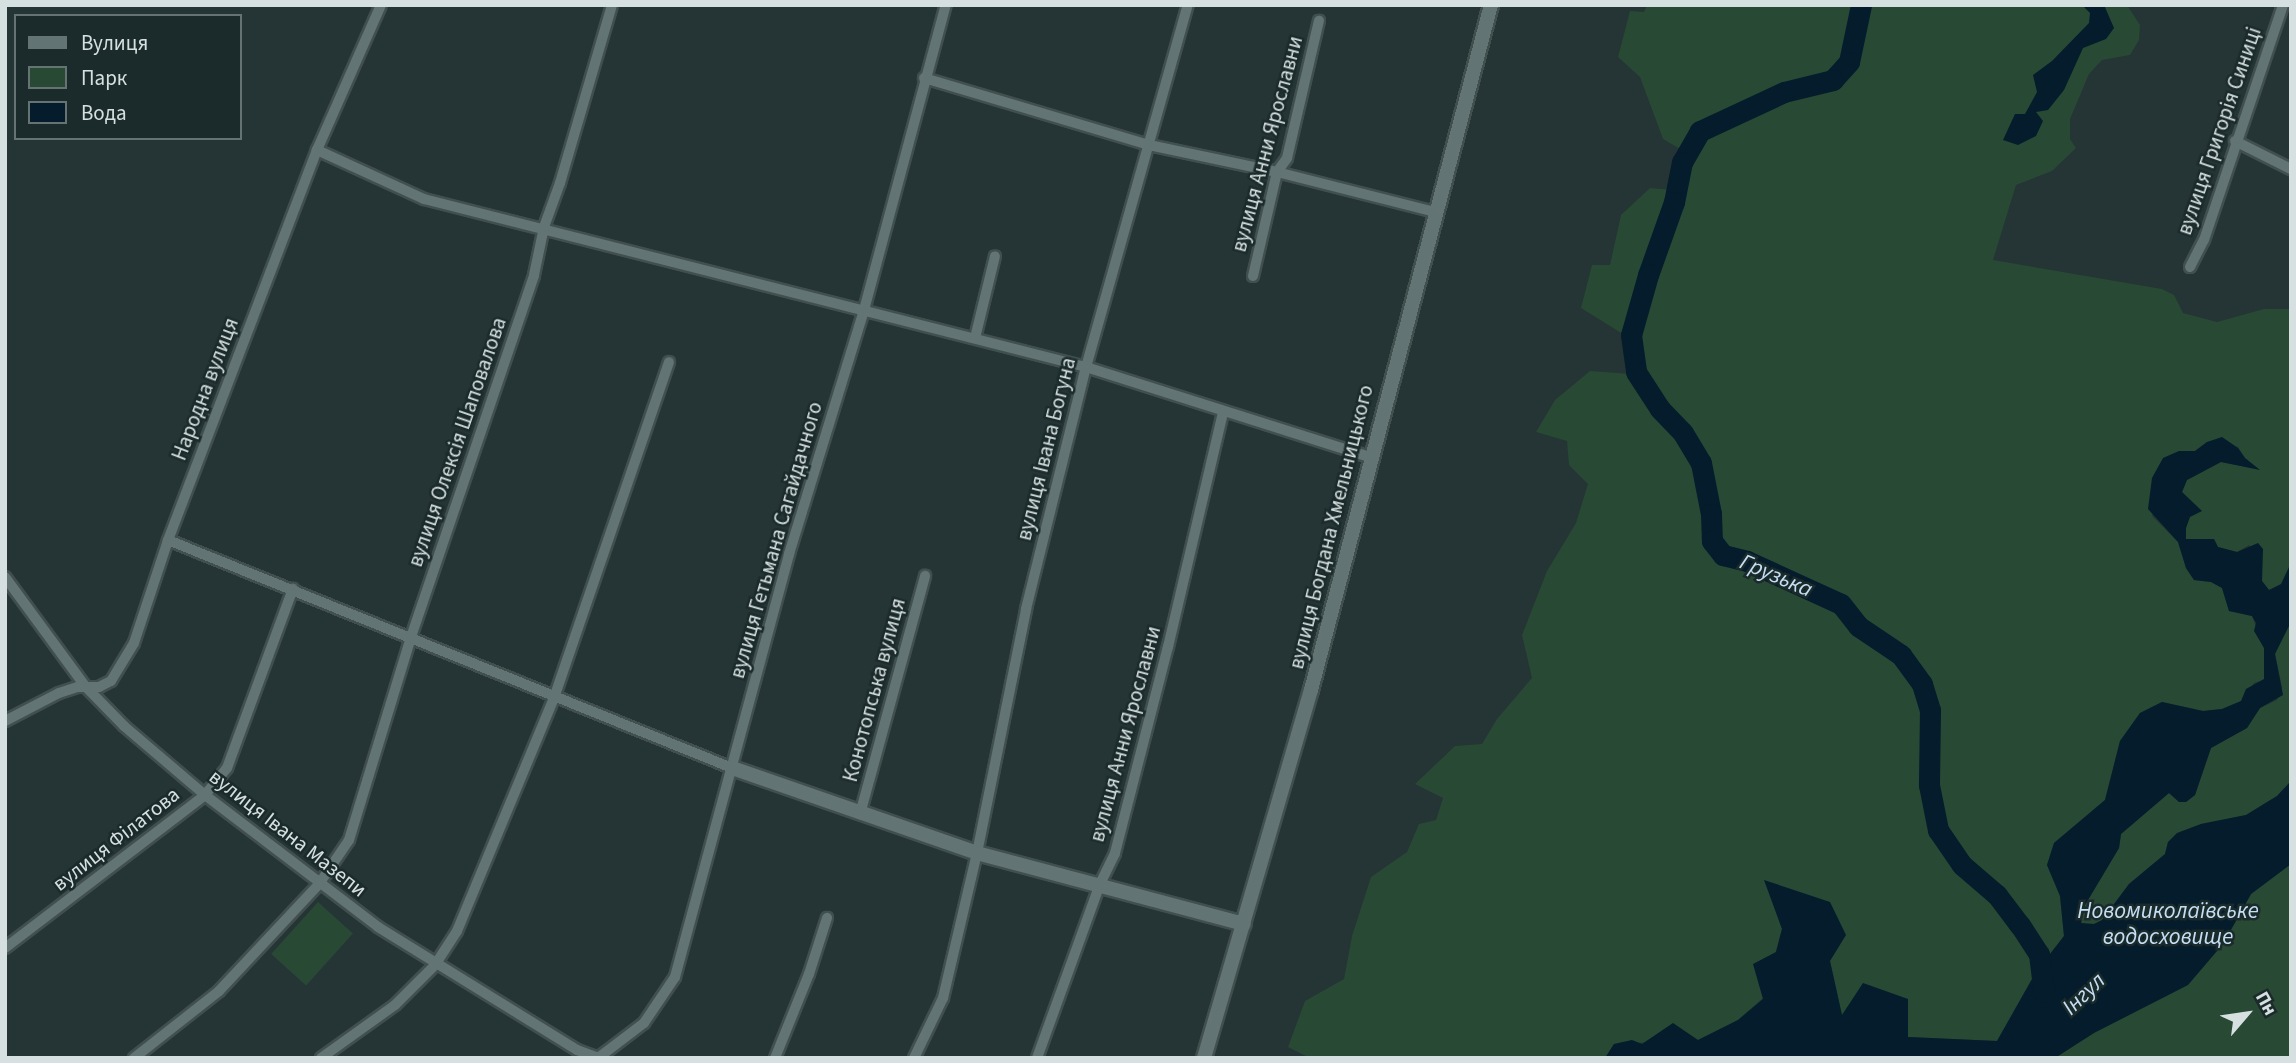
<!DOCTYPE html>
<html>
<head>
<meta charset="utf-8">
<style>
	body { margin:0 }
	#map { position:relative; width:2296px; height:1063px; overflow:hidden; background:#253434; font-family:"Source Sans 3",sans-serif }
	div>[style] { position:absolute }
	.green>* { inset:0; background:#284934; transform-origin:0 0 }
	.water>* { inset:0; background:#041c2c }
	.river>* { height:21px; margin:-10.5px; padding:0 10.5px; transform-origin:10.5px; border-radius:10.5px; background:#041c2c }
	.roads { filter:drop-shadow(2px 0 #414f4f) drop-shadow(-2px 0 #414f4f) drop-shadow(0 2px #414f4f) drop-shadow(0 -2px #414f4f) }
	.street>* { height:10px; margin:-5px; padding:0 5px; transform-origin:5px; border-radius:5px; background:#637475 }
	.secondary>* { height:14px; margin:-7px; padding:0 7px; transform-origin:7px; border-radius:7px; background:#637475 }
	span { translate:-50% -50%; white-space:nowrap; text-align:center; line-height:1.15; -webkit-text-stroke:5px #1b2a2a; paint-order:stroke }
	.street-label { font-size:21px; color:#d6e0e0 }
	.water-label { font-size:23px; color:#c4dff4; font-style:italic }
	.frame { position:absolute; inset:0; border:7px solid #d6e0e0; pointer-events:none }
	.legend { position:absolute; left:14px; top:14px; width:228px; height:126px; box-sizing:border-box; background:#1b2a2a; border:2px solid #667373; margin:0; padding:9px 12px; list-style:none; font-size:21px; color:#d6e0e0 }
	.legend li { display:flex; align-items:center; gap:14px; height:35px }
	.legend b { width:35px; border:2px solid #667373 }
	.north { position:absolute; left:2212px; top:979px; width:70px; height:70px; -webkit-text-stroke:5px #1b2a2a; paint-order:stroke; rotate:61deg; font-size:19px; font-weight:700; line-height:28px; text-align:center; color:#d6e0e0 }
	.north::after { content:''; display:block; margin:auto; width:24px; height:32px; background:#d6e0e0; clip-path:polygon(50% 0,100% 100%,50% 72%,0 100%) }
</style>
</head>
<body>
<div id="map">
	<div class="green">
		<div style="clip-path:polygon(1647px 5px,2127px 5px,2140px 25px,2139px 40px,2130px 55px,2102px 60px,2089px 74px,2070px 119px,2070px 139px,2076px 148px,2052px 171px,2016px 185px,1993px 260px,2162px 289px,2174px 295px,2183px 313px,2217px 322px,2264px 309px,2291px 309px,2291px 563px,2281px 585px,2269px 590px,2262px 581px,2262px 558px,2249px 545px,2237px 552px,2218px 547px,2214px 539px,2186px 540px,2186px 528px,2191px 503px,2182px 492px,2187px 480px,2221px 462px,2258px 469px,2245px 458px,2238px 447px,2207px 442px,2195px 451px,2179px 451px,2152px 516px,2178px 542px,2186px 568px,2194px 580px,2211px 582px,2222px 588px,2229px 611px,2252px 616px,2264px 648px,2264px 680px,2254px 683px,2242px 701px,2222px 709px,2203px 711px,2162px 702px,2140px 713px,2120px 741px,2105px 800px,2054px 843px,2047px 865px,2060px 896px,2064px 936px,2036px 972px,1997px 1041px,1908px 1037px,1842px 1016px,1830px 961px,1765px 880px,1782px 929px,1763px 998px,1738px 1020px,1698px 1040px,1614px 1044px,1605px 1058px,1310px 1058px,1288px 1047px,1305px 1001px,1344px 979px,1352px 936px,1371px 877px,1407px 852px,1419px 824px,1436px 820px,1443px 798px,1415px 784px,1455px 746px,1482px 744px,1497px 719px,1532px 678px,1522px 635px,1547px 571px,1576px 523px,1588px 484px,1569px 465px,1567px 441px,1536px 432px,1555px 400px,1590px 371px,1631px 374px,1626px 336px,1581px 308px,1592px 265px,1610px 265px,1621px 215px,1650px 188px,1673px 190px,1682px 150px,1663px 139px,1640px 77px,1618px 57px,1630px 11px,1644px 12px)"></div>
		<div style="clip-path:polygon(2289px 622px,2291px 781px,2277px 796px,2246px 815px,2201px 824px,2168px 842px,2165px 854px,2129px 884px,2103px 920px,2094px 924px,2081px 924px,2085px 905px,2119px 848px,2121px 834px,2169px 793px,2179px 802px,2186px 802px,2195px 795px,2211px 748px,2247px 728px,2260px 708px,2277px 700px,2282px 687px,2275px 654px)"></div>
		<div style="clip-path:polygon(2291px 864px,2291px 1058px,2055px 1058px,2223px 944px,2251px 894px)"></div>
		<div style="left:318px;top:902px;width:47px;height:70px;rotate:42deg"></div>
	</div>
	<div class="water">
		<div style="clip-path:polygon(2082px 5px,2104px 5px,2114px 28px,2106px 39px,2083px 48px,2064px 90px,2048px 110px,2036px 112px,2043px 121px,2036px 136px,2018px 145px,2003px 140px,2015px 114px,2025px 114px,2037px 92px,2033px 75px,2052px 61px,2089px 23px,2090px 13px)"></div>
		<div style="clip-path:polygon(2222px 437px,2238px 448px,2245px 458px,2260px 470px,2221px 462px,2187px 480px,2182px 492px,2202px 511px,2190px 517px,2186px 528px,2186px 539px,2214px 539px,2218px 547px,2237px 552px,2258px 543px,2263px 549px,2262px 581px,2269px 590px,2281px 584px,2291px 563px,2291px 622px,2275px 654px,2283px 695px,2260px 708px,2247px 728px,2211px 748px,2195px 795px,2186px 802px,2179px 802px,2169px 793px,2121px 834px,2119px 848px,2085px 905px,2081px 923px,2094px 924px,2102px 920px,2129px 884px,2165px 854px,2168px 842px,2177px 833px,2201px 824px,2246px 815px,2277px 796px,2291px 781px,2291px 864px,2251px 894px,2223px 944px,2188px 985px,2094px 1033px,2055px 1058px,1605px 1058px,1614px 1044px,1632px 1040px,1642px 1044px,1673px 1023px,1698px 1040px,1738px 1020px,1763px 999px,1753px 964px,1776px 952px,1782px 929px,1764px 880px,1830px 902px,1846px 935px,1830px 961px,1842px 1015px,1863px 983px,1908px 999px,1908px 1037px,1997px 1041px,2036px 972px,2064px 936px,2060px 896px,2047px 865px,2054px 843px,2105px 800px,2120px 741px,2140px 713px,2162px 702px,2203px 711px,2222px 709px,2241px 701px,2246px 689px,2264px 679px,2264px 648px,2254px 631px,2256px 623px,2252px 616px,2229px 611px,2222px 588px,2211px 582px,2194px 580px,2186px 568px,2178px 542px,2148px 509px,2152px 478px,2163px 458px,2179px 451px,2195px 451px,2207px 442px)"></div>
	</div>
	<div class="river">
		<div style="left:1861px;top:5px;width:58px;rotate:101.9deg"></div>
		<div style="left:1849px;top:62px;width:24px;rotate:132deg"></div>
		<div style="left:1833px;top:80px;width:50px;rotate:166.2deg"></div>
		<div style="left:1784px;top:92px;width:93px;rotate:155.1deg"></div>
		<div style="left:1700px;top:131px;width:36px;rotate:120deg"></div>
		<div style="left:1682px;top:162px;width:41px;rotate:101.3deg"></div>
		<div style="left:1674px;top:202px;width:77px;rotate:109.6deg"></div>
		<div style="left:1648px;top:275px;width:62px;rotate:105.8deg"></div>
		<div style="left:1631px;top:335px;width:37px;rotate:82deg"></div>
		<div style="left:1636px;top:372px;width:44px;rotate:57deg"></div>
		<div style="left:1660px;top:409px;width:33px;rotate:46deg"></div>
		<div style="left:1683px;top:433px;width:35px;rotate:59deg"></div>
		<div style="left:1701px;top:463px;width:52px;rotate:78.9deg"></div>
		<div style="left:1711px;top:514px;width:27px;rotate:88deg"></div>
		<div style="left:1712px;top:541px;width:18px;rotate:52deg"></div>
		<div style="left:1723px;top:555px;width:25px;rotate:14deg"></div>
		<div style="left:1747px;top:561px;width:103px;rotate:24.6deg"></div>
		<div style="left:1841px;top:604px;width:28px;rotate:52deg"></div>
		<div style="left:1858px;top:626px;width:52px;rotate:34deg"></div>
		<div style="left:1901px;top:655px;width:36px;rotate:54deg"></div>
		<div style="left:1922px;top:684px;width:27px;rotate:73deg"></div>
		<div style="left:1930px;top:710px;width:75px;rotate:90.8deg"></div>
		<div style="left:1929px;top:785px;width:46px;rotate:78.7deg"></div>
		<div style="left:1938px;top:830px;width:42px;rotate:55.6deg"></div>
		<div style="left:1962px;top:865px;width:46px;rotate:40.6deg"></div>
		<div style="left:1997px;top:895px;width:38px;rotate:53deg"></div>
		<div style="left:2020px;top:925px;width:35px;rotate:57deg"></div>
		<div style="left:2039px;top:954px;width:38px;rotate:83deg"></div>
	</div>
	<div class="roads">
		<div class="street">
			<div style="left:924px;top:78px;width:235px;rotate:16.6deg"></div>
			<div style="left:1149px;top:145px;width:131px;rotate:11.9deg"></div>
			<div style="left:1277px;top:172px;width:163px;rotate:14.2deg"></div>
			<div style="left:2235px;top:141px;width:63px;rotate:26.6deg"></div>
			<div style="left:317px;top:150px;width:118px;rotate:24.6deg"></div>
			<div style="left:424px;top:199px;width:683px;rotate:14.24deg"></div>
			<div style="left:1086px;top:367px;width:298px;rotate:17.6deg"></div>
			<div style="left:2190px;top:267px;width:30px;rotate:-63deg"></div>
			<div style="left:2204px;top:240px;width:248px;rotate:-71.4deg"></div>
			<div style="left:1253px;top:276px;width:107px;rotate:-77deg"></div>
			<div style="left:1277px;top:172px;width:17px;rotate:-54deg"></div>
			<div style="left:1287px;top:158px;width:141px;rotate:-76.9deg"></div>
			<div style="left:975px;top:338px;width:84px;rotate:-76.3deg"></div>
			<div style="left:168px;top:540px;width:608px;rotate:22.01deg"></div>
			<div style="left:5px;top:577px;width:135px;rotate:53.7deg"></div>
			<div style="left:85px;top:686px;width:56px;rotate:45.7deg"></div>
			<div style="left:124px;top:726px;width:106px;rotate:40.4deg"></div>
			<div style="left:205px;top:795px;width:218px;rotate:37.3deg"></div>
			<div style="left:378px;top:927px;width:234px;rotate:31.7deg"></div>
			<div style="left:577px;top:1050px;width:23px;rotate:20deg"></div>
			<div style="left:5px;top:721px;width:61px;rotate:-27.4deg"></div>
			<div style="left:59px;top:693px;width:20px;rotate:-18deg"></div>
			<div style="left:78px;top:687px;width:21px"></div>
			<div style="left:99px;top:687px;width:13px;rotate:-27deg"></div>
			<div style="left:111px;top:681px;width:44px;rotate:-58.8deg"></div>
			<div style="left:134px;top:643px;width:108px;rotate:-71.7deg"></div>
			<div style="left:168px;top:540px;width:417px;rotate:-69.1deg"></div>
			<div style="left:317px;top:150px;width:158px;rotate:-66.2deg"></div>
			<div style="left:860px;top:814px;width:247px;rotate:-74.7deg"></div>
			<div style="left:5px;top:948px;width:252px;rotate:-37.4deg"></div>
			<div style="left:205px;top:795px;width:35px;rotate:-51deg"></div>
			<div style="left:227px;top:768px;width:191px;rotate:-69.8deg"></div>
			<div style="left:134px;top:1058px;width:108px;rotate:-38.2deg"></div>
			<div style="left:219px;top:991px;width:146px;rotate:-46.9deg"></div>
			<div style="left:319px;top:884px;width:53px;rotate:-55.7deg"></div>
			<div style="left:349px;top:840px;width:212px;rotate:-73deg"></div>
			<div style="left:411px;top:637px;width:382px;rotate:-71.2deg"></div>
			<div style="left:534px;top:275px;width:49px;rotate:-78.2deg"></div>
			<div style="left:544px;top:227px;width:47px;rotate:-70deg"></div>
			<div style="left:560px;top:183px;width:185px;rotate:-73.7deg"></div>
			<div style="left:321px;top:1058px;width:91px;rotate:-35.6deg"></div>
			<div style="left:395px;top:1005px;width:57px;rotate:-45deg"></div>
			<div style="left:435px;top:965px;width:40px;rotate:-57.1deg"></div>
			<div style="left:457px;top:931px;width:252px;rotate:-67.4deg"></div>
			<div style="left:554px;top:698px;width:355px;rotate:-71.1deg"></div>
			<div style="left:598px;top:1058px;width:58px;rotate:-37.3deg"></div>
			<div style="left:644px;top:1023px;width:55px;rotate:-56deg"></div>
			<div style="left:675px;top:977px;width:438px;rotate:-74.9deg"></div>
			<div style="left:789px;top:554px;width:255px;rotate:-72.9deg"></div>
			<div style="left:864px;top:310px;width:316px;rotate:-75deg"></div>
			<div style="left:775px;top:1058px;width:91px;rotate:-68deg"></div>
			<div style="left:809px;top:974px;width:59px;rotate:-72.2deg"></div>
			<div style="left:914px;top:1058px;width:67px;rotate:-64.2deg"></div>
			<div style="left:943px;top:998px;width:149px;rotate:-76.8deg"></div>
			<div style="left:977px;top:853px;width:249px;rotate:-78.6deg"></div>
			<div style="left:1026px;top:609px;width:249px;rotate:-76.1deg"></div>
			<div style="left:1086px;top:367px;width:376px;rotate:-74.3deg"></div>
			<div style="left:1037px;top:1058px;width:185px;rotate:-70.1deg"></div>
			<div style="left:1100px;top:884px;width:34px;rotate:-64deg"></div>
			<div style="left:1115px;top:853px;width:213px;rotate:-75.6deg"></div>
			<div style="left:1168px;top:647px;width:241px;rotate:-76.8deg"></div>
		</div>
		<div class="secondary">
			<div style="left:732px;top:768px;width:259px;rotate:19.1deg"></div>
			<div style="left:977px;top:853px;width:276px;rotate:14.9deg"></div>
			<div style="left:1204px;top:1058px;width:383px;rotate:-73.8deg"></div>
			<div style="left:1311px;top:690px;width:708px;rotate:-75.28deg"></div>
		</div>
	</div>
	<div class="street-label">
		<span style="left:2219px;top:131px;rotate:-71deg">вулиця Григорія Синиці</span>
		<span style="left:1267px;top:144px;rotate:-75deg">вулиця Анни Ярославни</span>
		<span style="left:205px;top:389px;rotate:-69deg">Народна вулиця</span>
		<span style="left:457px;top:442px;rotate:-71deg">вулиця Олексія Шаповалова</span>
		<span style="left:1046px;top:449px;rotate:-76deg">вулиця Івана Богуна</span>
		<span style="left:1331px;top:527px;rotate:-76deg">вулиця Богдана Хмельницького</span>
		<span style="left:776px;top:540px;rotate:-74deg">вулиця Гетьмана Сагайдачного</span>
		<span style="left:874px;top:690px;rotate:-75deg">Конотопська вулиця</span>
		<span style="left:1125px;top:734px;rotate:-75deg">вулиця Анни Ярославни</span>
		<span style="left:288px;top:833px;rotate:38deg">вулиця Івана Мазепи</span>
		<span style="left:116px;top:839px;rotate:-38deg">вулиця Філатова</span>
	</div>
	<div class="water-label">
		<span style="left:1776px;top:576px;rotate:23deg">Грузька</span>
		<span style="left:2168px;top:924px">Новомиколаївське<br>водосховище</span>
		<span style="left:2084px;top:994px;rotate:-44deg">Інгул</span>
	</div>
	<div class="frame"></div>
	<ul class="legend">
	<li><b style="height:9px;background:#637475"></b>Вулиця</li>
	<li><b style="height:19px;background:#284934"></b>Парк</li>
	<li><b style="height:19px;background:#041c2c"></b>Вода</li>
	</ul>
	<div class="north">Пн</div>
</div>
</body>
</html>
